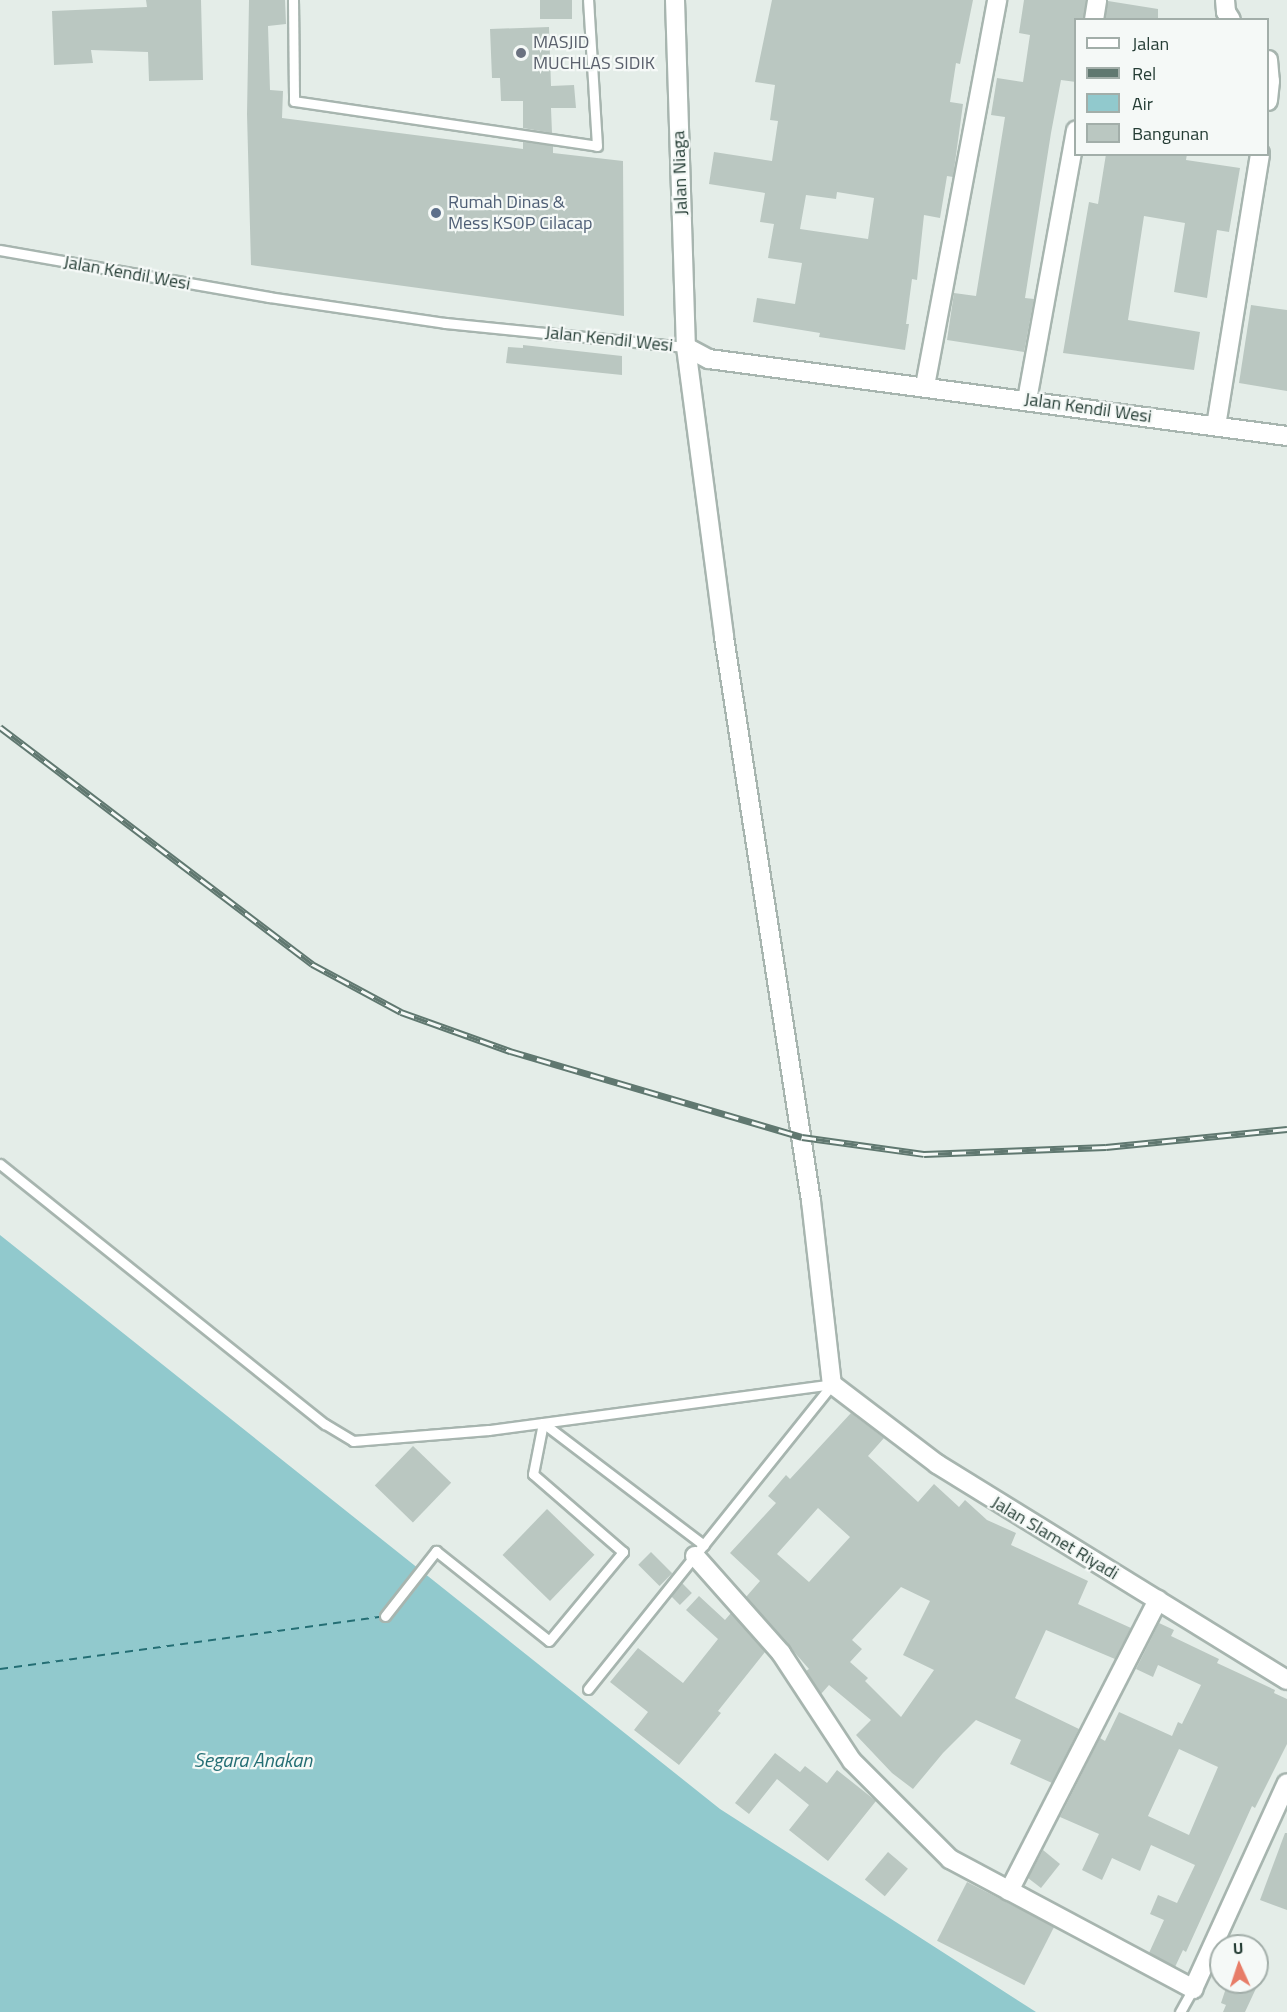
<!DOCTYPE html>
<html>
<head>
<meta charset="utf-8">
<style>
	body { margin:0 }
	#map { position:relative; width:1287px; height:2012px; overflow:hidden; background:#e4ede8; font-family:"Titillium Web",sans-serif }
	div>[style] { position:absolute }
	.water>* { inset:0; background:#91c9cd }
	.ferry>* { height:1.5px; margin-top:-0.75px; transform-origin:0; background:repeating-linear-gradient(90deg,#246e74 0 8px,transparent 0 14px) }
	.building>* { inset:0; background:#bac7c1; transform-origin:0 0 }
	.roads { filter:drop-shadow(2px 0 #a7b5af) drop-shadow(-2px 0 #a7b5af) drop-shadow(0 2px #a7b5af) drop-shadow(0 -2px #a7b5af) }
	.lane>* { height:9px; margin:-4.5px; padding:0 4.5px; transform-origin:4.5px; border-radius:4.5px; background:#fff }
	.street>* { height:18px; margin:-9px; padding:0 9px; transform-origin:9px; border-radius:9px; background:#fff }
	.secondary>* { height:18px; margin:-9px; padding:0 9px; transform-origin:9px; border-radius:9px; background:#fff }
	.rail>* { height:7px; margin-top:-3.5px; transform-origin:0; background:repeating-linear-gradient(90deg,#f5f9f7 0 14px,#607870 0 28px); box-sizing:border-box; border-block:2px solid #607870 }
	.dots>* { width:16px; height:16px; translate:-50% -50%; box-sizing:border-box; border:3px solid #f5f9f7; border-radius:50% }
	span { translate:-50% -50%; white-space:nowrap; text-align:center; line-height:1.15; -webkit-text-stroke:4.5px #f5f9f7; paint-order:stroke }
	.worship-label { font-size:18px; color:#5b616d }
	.left { translate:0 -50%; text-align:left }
	.street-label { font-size:18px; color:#253d35 }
	.service-label { font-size:18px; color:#4e5e75 }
	.water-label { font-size:20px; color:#246e74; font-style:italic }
	.legend { position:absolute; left:1074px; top:18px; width:195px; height:138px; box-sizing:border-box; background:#f5f9f7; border:2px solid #a2aea9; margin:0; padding:8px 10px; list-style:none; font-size:18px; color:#253d35 }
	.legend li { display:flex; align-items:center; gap:12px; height:30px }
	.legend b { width:30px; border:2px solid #a2aea9 }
	.north { position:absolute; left:1209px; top:1934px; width:60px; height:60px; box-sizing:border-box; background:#f5f9f7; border:2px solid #a2aea9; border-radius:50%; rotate:357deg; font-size:16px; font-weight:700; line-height:24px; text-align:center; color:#253d35 }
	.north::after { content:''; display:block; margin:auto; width:21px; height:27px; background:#e77d68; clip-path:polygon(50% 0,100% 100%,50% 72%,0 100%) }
</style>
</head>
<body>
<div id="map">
	<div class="water">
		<div style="clip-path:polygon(0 1235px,720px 1809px,1036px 2012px,0 2012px)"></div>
	</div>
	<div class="ferry">
		<div style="left:0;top:1669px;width:386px;rotate:-7.8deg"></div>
	</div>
	<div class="building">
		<div style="clip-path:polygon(146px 0,201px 0,203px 80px,149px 81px,148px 52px,91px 50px,93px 63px,54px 65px,52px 11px,147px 7px)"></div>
		<div style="clip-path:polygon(249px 0,285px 0,286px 24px,268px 26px,270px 90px,283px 91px,282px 118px,523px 149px,523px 142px,553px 146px,553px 153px,623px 161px,624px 316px,251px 265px,247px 114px)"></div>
		<div style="left:540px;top:0;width:32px;height:19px"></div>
		<div style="clip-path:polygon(evenodd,772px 0,973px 0,960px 64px,956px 63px,950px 102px,963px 104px,953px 177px,947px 176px,940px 218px,924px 215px,917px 280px,912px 279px,906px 324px,909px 324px,905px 350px,819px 337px,820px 333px,753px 322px,757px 298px,795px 304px,802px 263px,768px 258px,774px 224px,760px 222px,765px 193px,709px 184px,714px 152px,772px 161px,778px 121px,770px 120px,775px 85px,755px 82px,772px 0,837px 192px,874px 198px,868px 239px,800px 229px,806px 195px,836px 199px,837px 192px)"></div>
		<div style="clip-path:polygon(1024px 0,1086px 0,1083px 20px,1076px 20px,1076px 82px,1061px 80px,1051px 133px,1025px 298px,1034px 299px,1024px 352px,947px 340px,954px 293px,976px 296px,1005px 117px,991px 115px,997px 78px,1023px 82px,1030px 35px,1019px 33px)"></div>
		<div style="clip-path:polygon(1108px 1px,1158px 9px,1158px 20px,1105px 20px)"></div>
		<div style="clip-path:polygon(549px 27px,551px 86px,574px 85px,576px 108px,551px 108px,552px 133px,523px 128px,523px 101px,501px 101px,500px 78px,492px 78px,490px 29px)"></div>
		<div style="clip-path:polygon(1106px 154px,1187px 154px,1186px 160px,1240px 168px,1229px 232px,1217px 230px,1207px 298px,1174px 292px,1185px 223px,1144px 216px,1128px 320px,1200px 332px,1194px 370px,1063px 353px,1089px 202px,1098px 204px)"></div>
		<div style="clip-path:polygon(1251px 305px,1287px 310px,1287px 391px,1239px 383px)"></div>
		<div style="clip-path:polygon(523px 345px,622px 356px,622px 375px,506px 363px,508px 347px,523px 348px)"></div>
		<div style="clip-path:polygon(evenodd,851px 1413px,884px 1438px,868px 1456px,918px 1502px,934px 1484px,959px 1507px,965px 1500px,987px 1520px,1016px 1533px,1011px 1545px,1088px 1581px,1078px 1604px,1131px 1628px,1115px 1659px,1046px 1630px,1015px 1698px,1079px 1729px,1052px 1783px,1010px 1764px,1021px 1740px,976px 1720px,943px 1753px,913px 1789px,892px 1773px,856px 1735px,871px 1720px,829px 1685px,821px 1694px,806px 1671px,809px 1669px,746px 1597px,760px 1581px,730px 1553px,776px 1503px,768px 1496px,786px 1475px,790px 1479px,851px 1413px,818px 1508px,850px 1537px,809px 1582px,777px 1554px,818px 1508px,851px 1413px,901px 1587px,930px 1601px,903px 1655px,934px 1670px,901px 1717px,865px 1681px,868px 1678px,850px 1662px,862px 1649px,852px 1640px,901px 1587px)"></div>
		<div style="left:413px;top:1446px;width:53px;height:55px;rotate:44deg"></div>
		<div style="left:547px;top:1509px;width:66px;height:64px;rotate:44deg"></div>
		<div style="left:651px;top:1552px;width:30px;height:18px;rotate:45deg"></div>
		<div style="left:682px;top:1583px;width:14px;height:17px;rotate:45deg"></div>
		<div style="clip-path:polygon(699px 1596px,725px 1620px,731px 1613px,765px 1652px,718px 1711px,721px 1713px,679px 1765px,634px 1730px,648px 1712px,610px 1682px,638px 1648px,683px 1683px,718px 1639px,686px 1610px)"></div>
		<div style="clip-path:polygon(evenodd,1159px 1623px,1174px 1630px,1171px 1636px,1219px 1659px,1217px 1663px,1275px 1690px,1274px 1693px,1287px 1699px,1287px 1744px,1255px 1808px,1252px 1806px,1186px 1952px,1183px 1950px,1175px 1967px,1149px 1953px,1164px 1920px,1150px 1914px,1158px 1895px,1177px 1903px,1195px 1865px,1151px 1845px,1140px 1871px,1112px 1858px,1102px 1880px,1082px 1870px,1099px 1834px,1060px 1817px,1100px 1738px,1105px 1741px,1119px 1712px,1172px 1736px,1178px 1722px,1182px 1724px,1201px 1685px,1158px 1665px,1153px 1677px,1136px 1669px,1159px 1623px,1179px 1749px,1218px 1767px,1189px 1835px,1148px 1816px,1179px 1749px)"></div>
		<div style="clip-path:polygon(775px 1753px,800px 1772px,805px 1766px,827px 1783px,837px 1770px,876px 1801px,828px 1861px,789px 1830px,809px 1805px,777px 1779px,749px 1814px,735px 1803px)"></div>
		<div style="clip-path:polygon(1285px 1833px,1287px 1833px,1287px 1910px,1260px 1900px)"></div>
		<div style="clip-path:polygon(1043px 1850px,1060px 1864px,1041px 1888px,1028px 1878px)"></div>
		<div style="left:888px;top:1852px;width:26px;height:36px;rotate:40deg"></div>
		<div style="left:967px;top:1882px;width:98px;height:66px;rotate:27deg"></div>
		<div style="clip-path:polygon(1228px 1982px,1259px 1982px,1245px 2012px,1223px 2012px,1226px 2005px,1221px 2003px)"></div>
	</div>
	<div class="roads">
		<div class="lane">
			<div style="left:293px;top:0;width:101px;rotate:89.4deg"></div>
			<div style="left:294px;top:101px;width:306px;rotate:8.4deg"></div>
			<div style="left:597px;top:146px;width:146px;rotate:-93.5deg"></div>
			<div style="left:0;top:250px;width:273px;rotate:9.9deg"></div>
			<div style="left:269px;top:297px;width:178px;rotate:8.4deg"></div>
			<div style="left:445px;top:323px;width:242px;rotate:5.7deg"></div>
			<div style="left:0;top:1164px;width:416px;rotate:38.7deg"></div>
			<div style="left:325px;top:1424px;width:33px;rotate:31deg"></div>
			<div style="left:353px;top:1441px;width:136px;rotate:-4.6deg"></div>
			<div style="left:489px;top:1430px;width:346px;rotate:-7.6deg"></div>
			<div style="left:385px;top:1616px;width:83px;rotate:-51.9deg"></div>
			<div style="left:436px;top:1551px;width:144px;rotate:38.5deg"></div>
			<div style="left:549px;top:1641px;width:116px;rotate:-50.3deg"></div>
			<div style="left:623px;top:1552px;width:119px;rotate:-139.1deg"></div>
			<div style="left:533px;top:1474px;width:52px;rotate:-78.9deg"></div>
			<div style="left:543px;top:1423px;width:202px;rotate:37.2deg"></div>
			<div style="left:588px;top:1689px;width:391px;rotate:-51.3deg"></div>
			<div style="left:1180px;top:2012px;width:26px;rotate:-61deg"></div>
		</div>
		<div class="street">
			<div style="left:1225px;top:0;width:12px;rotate:85deg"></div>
			<div style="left:1226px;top:12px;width:9px;rotate:58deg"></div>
			<div style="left:1094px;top:20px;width:20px;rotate:-81deg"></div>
			<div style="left:1268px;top:60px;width:21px;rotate:85deg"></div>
			<div style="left:1270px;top:81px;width:20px;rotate:96deg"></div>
			<div style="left:686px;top:347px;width:292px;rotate:82.5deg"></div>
			<div style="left:724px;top:637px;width:571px;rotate:81.23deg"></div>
			<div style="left:811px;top:1201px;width:184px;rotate:83.5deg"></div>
			<div style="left:832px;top:1384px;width:132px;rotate:37.3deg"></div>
			<div style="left:937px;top:1464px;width:411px;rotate:31.7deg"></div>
			<div style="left:925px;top:386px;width:393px;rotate:-79.4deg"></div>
			<div style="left:1027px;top:400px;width:274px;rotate:-79.7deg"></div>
			<div style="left:1216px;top:426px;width:276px;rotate:-80.8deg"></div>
			<div style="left:695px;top:1556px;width:130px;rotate:48.4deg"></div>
			<div style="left:781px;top:1653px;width:129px;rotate:56.7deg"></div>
			<div style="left:852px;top:1761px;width:139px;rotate:45deg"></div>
			<div style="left:950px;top:1859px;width:276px;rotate:28.1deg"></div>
			<div style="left:1193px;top:1989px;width:226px;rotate:-65.5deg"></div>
			<div style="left:1009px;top:1891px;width:327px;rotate:-62.9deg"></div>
		</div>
		<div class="secondary">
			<div style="left:675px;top:0;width:347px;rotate:88.2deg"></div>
			<div style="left:686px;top:347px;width:26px;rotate:28deg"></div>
			<div style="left:709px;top:359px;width:583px;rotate:7.59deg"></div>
		</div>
	</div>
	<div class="rail">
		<div style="left:0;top:727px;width:392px;rotate:37.2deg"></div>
		<div style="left:312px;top:964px;width:101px;rotate:28.3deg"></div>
		<div style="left:401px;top:1012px;width:116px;rotate:19.7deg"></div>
		<div style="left:510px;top:1051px;width:304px;rotate:16.4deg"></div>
		<div style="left:802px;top:1137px;width:123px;rotate:7.9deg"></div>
		<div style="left:924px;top:1154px;width:182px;rotate:-2.2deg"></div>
		<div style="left:1106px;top:1147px;width:182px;rotate:-5.7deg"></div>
	</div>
	<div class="dots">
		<div style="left:521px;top:53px;background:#6b7280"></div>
		<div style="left:436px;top:213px;background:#5c6f8a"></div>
	</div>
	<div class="worship-label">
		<span class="left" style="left:533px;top:53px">MASJID<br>MUCHLAS SIDIK</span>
	</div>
	<div class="street-label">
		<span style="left:680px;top:173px;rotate:-92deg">Jalan Niaga</span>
		<span style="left:127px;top:273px;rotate:10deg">Jalan Kendil Wesi</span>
		<span style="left:609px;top:339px;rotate:6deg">Jalan Kendil Wesi</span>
		<span style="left:1088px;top:408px;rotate:8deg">Jalan Kendil Wesi</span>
		<span style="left:1055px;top:1538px;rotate:31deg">Jalan Slamet Riyadi</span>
	</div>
	<div class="service-label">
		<span class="left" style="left:448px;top:213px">Rumah Dinas &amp;<br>Mess KSOP Cilacap</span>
	</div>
	<div class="water-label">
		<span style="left:253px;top:1759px">Segara Anakan</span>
	</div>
	<ul class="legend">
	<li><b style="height:8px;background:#fff"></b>Jalan</li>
	<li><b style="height:8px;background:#607870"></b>Rel</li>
	<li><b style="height:16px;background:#91c9cd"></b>Air</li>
	<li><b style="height:16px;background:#bac7c1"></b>Bangunan</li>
	</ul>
	<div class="north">U</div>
</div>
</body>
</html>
